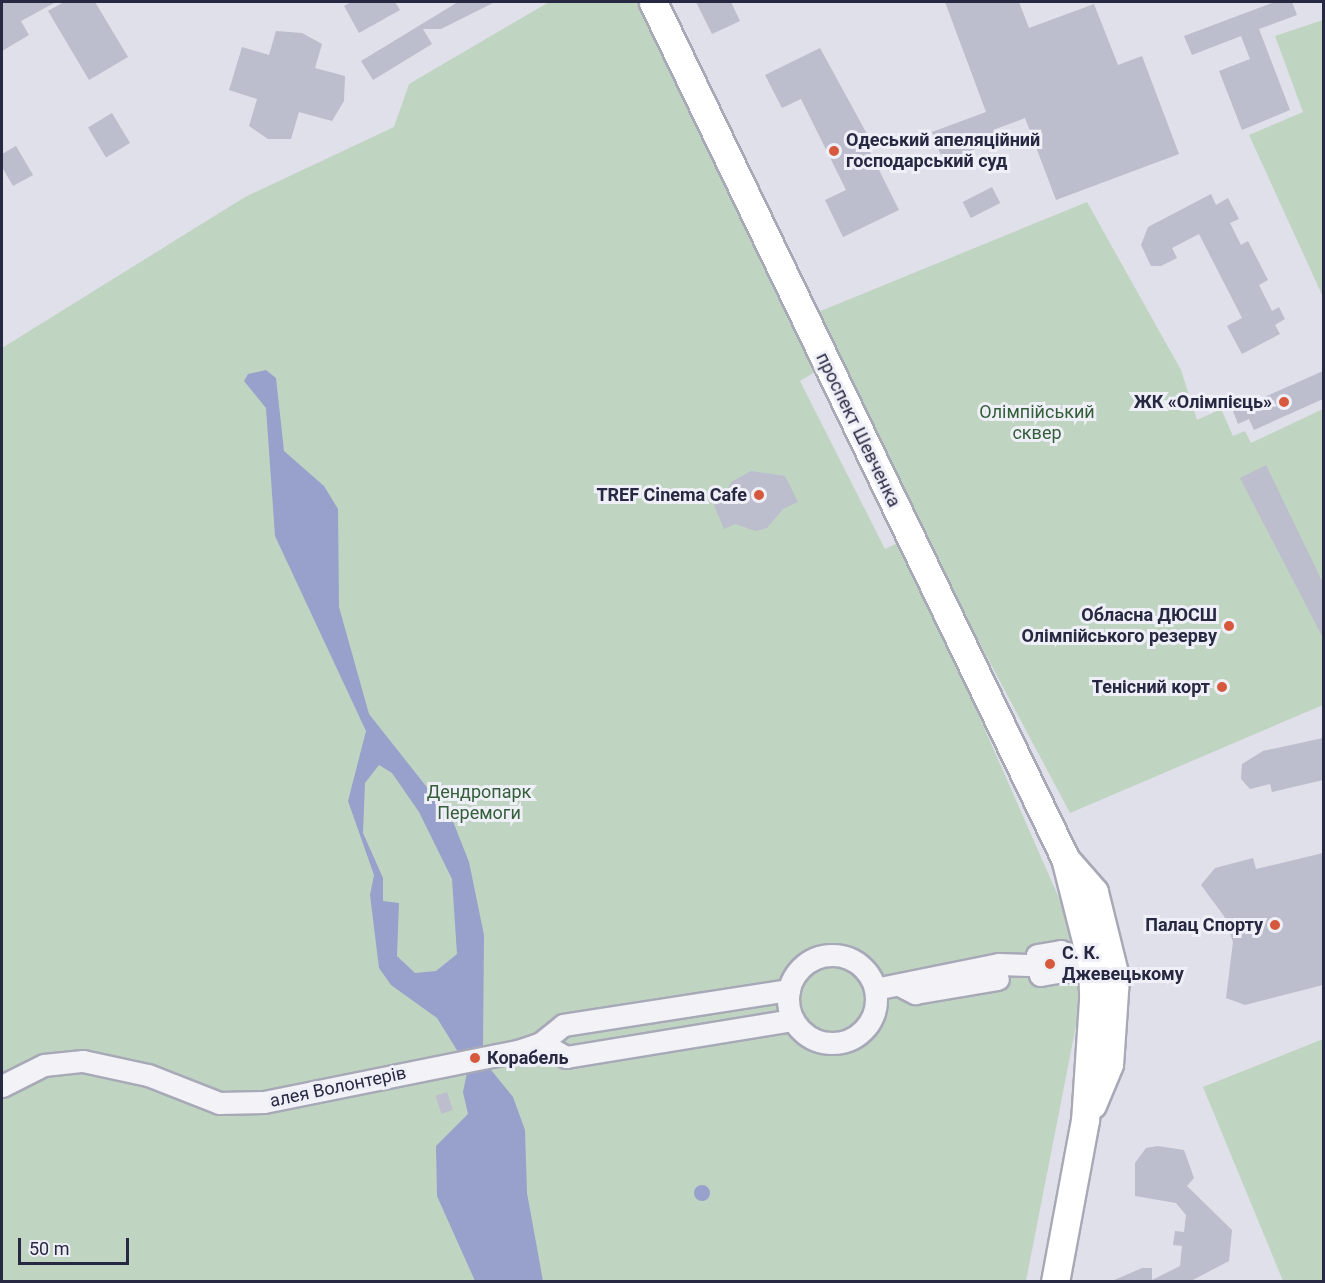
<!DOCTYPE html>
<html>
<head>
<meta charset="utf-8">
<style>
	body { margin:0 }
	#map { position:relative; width:1325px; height:1283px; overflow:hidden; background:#dfe0e9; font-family:Roboto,sans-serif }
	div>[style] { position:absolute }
	.green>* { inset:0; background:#c0d4c2 }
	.water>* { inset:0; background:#98a0cc }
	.round { border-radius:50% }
	.building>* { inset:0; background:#bcbdcd; transform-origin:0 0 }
	.roads { filter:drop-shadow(2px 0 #a8a9b7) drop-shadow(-2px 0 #a8a9b7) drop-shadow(0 2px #a8a9b7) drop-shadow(0 -2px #a8a9b7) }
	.minor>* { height:21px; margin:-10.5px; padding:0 10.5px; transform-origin:10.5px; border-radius:10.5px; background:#f2f2f7 }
	.minor>.ring { margin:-10.5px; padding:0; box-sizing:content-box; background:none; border:21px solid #f2f2f7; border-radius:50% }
	.major>* { height:27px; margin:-13.5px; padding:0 13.5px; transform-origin:13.5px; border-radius:13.5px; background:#fff }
	.dots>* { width:16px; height:16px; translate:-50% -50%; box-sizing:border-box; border:3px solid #eff0f7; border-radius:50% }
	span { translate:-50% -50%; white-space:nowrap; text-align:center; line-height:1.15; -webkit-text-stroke:6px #eff0f7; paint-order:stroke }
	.poi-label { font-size:18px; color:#272842; font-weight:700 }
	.left { translate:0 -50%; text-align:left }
	.right { translate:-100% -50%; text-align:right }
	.park-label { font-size:18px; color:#345e3a }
	.street-label { font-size:18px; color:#272842 }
	.frame { position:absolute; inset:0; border:3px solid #272842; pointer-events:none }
	.scale { position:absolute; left:18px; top:1238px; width:111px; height:27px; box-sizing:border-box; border:3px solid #272842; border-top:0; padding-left:8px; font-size:18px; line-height:21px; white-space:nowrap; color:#272842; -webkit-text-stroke:4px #eff0f7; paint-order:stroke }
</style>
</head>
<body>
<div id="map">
	<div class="green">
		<div style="clip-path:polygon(549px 2px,650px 2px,823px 367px,800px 381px,885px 549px,902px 541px,1088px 964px,1026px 1281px,2px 1281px,2px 348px,245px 197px,394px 127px,409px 84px)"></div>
		<div style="clip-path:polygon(1323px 20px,1324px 20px,1323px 297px,1249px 135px,1303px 112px,1275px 36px)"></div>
		<div style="clip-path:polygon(1087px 202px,1181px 370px,1197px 420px,1221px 409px,1233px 436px,1245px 431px,1251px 443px,1323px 409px,1323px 705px,1070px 813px,806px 317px)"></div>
		<div style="clip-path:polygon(1323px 1039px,1323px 1281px,1283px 1281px,1203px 1087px)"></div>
	</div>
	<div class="water">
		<div style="clip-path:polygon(evenodd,266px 370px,276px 378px,284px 451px,324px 486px,338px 509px,339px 607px,369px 714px,452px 819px,469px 862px,484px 935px,483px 1051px,487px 1065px,513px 1097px,525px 1130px,527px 1193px,543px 1281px,475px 1281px,437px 1196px,436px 1146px,468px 1114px,463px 1092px,468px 1068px,437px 1018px,391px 985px,379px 968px,370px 895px,374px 875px,348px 801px,366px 731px,275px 536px,266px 408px,244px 381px,248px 374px,266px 370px,379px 765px,392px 773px,419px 812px,452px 879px,457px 954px,436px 971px,415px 973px,397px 956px,399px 903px,383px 901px,383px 878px,363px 833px,365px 783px,379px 765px)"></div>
		<div class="round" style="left:694px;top:1185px;width:16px;height:16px"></div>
	</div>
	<div class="building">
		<div style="clip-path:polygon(2px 2px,56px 2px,21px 21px,29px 35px,2px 51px)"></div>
		<div style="clip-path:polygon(64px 2px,95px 2px,128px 57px,89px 80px,48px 11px)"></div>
		<div style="clip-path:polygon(351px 2px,395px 2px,400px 10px,359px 33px,344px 6px)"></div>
		<div style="clip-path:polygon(458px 2px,495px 2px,441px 29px,423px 29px,432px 44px,373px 80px,361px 61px)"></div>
		<div style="clip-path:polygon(696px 2px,731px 2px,740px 21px,712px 34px)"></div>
		<div style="clip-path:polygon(945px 2px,1019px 2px,1029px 28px,1094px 4px,1118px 65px,1142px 56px,1179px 154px,1056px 200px,1025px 118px,993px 130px,997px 141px,943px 161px,932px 132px,986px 112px)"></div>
		<div style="clip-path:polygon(1275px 2px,1292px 2px,1297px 15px,1259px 29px,1290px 110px,1242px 130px,1219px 71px,1250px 59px,1241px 36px,1192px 55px,1184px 36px)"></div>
		<div style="clip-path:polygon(276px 31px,302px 33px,322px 44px,315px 68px,345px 76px,344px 101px,332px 121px,299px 112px,291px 139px,268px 139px,249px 126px,257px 99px,229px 90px,242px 47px,269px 55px)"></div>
		<div style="clip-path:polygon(820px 48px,867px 134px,862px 136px,899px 210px,843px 237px,825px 200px,846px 190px,801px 99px,782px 108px,765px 75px)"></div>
		<div style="left:112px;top:113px;width:35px;height:28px;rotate:59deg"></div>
		<div style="clip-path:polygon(16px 146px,33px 175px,13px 186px,2px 167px,2px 154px)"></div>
		<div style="left:992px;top:187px;width:18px;height:33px;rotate:63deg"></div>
		<div style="clip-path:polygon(1211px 194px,1216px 205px,1228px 198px,1239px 219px,1230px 223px,1241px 245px,1248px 241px,1268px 280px,1259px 285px,1272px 311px,1279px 307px,1285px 319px,1275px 325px,1280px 334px,1242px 354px,1227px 326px,1242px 318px,1199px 234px,1172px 248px,1177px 258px,1161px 266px,1151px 266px,1141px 245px,1148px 227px)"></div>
		<div style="clip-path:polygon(1323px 371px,1323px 399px,1254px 430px,1249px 419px,1238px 424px,1233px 411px)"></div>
		<div style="clip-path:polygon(1266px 465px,1323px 583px,1323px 638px,1240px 478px)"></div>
		<div style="clip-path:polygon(751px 471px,785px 476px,798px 502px,783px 509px,767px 528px,756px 531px,735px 524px,724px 529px,714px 505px,723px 501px,731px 482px)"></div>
		<div style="clip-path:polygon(1323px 738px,1323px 780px,1272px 792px,1270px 784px,1250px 789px,1241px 779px,1242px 764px,1263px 751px)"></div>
		<div style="clip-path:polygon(1323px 853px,1323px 985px,1245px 1005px,1226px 998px,1233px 942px,1224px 916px,1201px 885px,1215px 868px,1253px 858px,1256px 869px)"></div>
		<div style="left:447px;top:1092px;width:19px;height:12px;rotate:72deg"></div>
		<div style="clip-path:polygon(1158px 1146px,1184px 1150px,1194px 1178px,1187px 1186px,1232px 1230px,1229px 1261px,1191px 1281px,1112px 1281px,1142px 1268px,1152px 1268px,1152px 1280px,1180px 1266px,1182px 1246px,1173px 1245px,1175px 1231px,1184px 1232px,1186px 1215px,1176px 1203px,1135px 1196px,1135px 1163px,1146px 1148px)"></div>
	</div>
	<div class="roads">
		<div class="minor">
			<div style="left:1061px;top:951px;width:13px;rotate:45deg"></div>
			<div style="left:1070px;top:960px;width:13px;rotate:119deg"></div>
			<div style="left:1064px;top:971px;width:24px;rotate:171deg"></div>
			<div style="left:1040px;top:975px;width:20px;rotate:-99deg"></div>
			<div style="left:1037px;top:955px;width:24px;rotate:-9deg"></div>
			<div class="ring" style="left:788px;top:955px;width:67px;height:67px"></div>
			<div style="left:899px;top:985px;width:18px;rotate:27deg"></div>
			<div style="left:915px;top:993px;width:84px;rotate:-9.6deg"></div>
			<div style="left:875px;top:989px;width:126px;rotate:-11.4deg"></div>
			<div style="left:999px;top:964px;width:36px;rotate:2deg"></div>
			<div style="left:541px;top:1043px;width:29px;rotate:29deg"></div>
			<div style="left:566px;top:1057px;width:230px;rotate:-9.3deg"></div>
			<div style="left:2px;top:1086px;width:47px;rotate:-26.6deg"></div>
			<div style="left:44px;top:1065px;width:39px;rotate:-6deg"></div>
			<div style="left:83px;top:1061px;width:66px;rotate:12.2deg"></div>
			<div style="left:148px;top:1075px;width:76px;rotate:21.5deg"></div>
			<div style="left:219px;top:1103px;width:45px;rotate:-1.3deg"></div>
			<div style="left:264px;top:1102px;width:259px;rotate:-11.4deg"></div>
			<div style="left:518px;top:1051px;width:24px;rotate:-19deg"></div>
			<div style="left:541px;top:1043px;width:28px;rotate:-39deg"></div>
			<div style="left:563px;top:1025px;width:229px;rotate:-8.8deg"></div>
		</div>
		<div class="major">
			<div style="left:653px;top:2px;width:950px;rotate:64.3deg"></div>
			<div style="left:1065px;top:858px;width:109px;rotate:75.7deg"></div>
			<div style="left:1092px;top:964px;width:37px;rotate:88deg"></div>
			<div style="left:1093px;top:1001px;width:119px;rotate:93.8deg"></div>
			<div style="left:1085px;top:1120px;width:165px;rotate:100.5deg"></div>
			<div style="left:1069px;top:863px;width:38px;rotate:49deg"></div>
			<div style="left:1094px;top:892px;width:88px;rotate:76.1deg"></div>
			<div style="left:1115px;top:977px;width:87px;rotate:93.9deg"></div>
			<div style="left:1109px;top:1064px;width:44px;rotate:112.5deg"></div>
		</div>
	</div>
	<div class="dots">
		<div style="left:834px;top:151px;background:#d6593d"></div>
		<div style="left:1284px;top:402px;background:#d6593d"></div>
		<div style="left:759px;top:495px;background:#d6593d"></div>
		<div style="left:1229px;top:626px;background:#d6593d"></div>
		<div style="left:1222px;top:687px;background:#d6593d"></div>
		<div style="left:1275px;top:925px;background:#d6593d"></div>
		<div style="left:1050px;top:964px;background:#d6593d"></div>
		<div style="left:475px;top:1058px;background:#d6593d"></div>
	</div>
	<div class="poi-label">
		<span class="left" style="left:846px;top:151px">Одеський апеляційний<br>господарський суд</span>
		<span class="right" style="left:1272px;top:402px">ЖК «Олімпієць»</span>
		<span class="right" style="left:747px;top:495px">TREF Cinema Cafe</span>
		<span class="right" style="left:1217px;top:626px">Обласна ДЮСШ<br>Олімпійського резерву</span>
		<span class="right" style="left:1210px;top:687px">Тенісний корт</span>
		<span class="right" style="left:1263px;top:925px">Палац Спорту</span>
		<span class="left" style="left:1062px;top:964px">С. К.<br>Джевецькому</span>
		<span class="left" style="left:487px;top:1058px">Корабель</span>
	</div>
	<div class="park-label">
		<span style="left:1037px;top:423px">Олімпійський<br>сквер</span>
		<span style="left:479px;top:803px">Дендропарк<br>Перемоги</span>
	</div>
	<div class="street-label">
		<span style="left:858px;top:430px;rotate:64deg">проспект Шевченка</span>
		<span style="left:338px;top:1087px;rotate:-12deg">алея Волонтерів</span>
	</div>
	<div class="frame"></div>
	<div class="scale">50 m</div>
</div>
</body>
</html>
